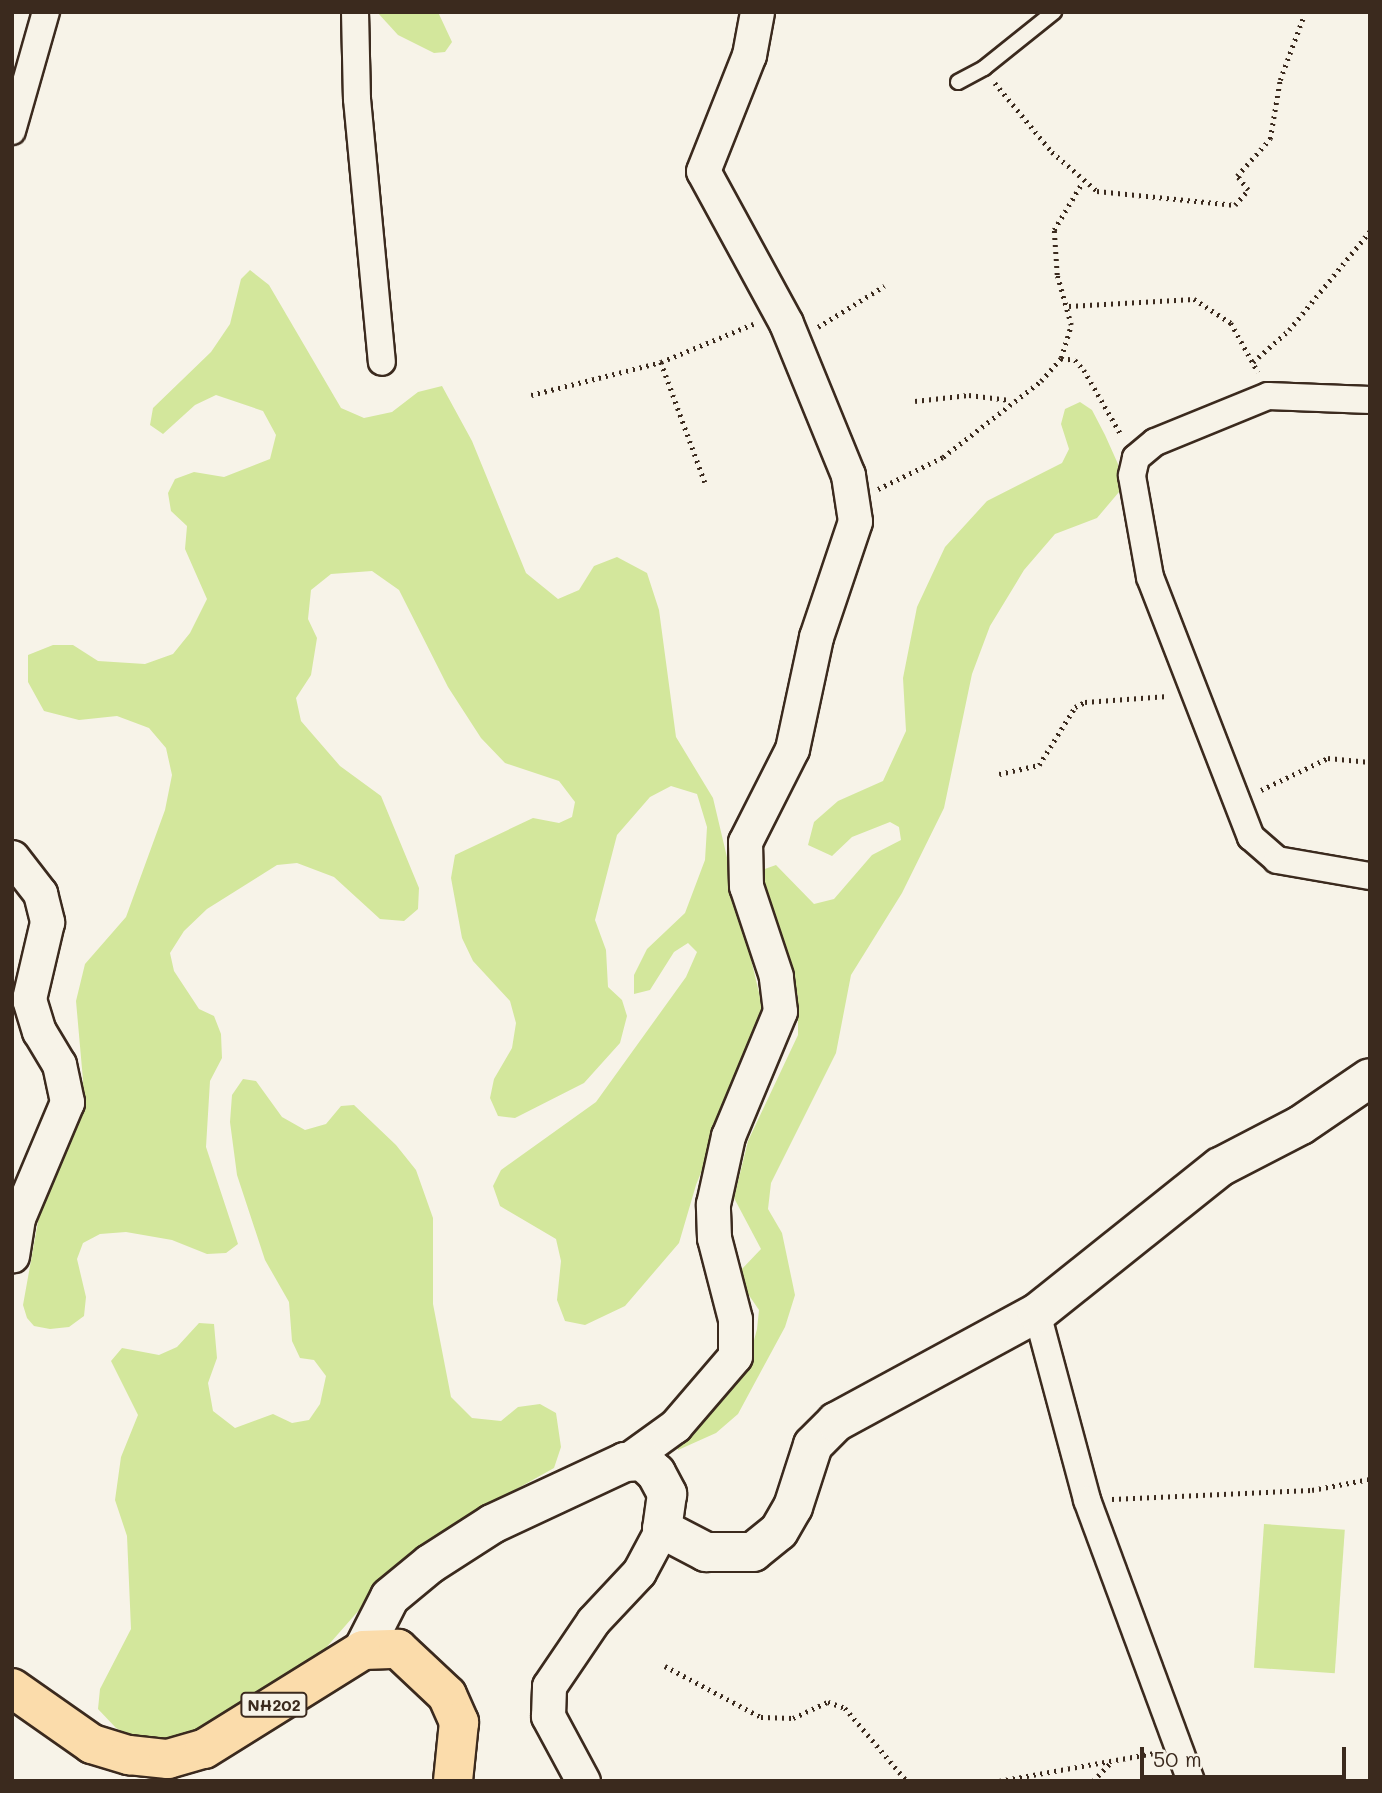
<!DOCTYPE html>
<html>
<head>
<meta charset="utf-8">
<style>
	body { margin:0 }
	#map { position:relative; width:1382px; height:1793px; overflow:hidden; background:#f7f3e8; font-family:Mali,sans-serif }
	div>[style] { position:absolute }
	.green>* { inset:0; background:#d3e79c; transform-origin:0 0 }
	.path>* { height:4.5px; margin-top:-2.25px; transform-origin:0; background:repeating-linear-gradient(90deg,#3b2a1e 0 2px,transparent 0 7px) }
	.roads { filter:drop-shadow(2px 0 #3b2a1e) drop-shadow(-2px 0 #3b2a1e) drop-shadow(0 2px #3b2a1e) drop-shadow(0 -2px #3b2a1e) }
	.service>* { height:14px; margin:-7px; padding:0 7px; transform-origin:7px; border-radius:7px; background:#f7f3e8 }
	.minor>* { height:26px; margin:-13px; padding:0 13px; transform-origin:13px; border-radius:13px; background:#f7f3e8 }
	.tertiary>* { height:33px; margin:-16.5px; padding:0 16.5px; transform-origin:16.5px; border-radius:16.5px; background:#f7f3e8 }
	.secondary>* { height:38px; margin:-19px; padding:0 19px; transform-origin:19px; border-radius:19px; background:#f7f3e8 }
	.trunk>* { height:38px; margin:-19px; padding:0 19px; transform-origin:19px; border-radius:19px; background:#fbdcab }
	span { translate:-50% -50%; white-space:nowrap; text-align:center; line-height:1.15; -webkit-text-stroke:7px #f7f3e8; paint-order:stroke }
	.shield-label span { padding:2px 5px; background:#f7f3e8; border:2px solid; border-radius:5px; -webkit-text-stroke-width:0 }
	.shield-label { font-size:16px; color:#3b2a1e; font-weight:700 }
	.frame { position:absolute; inset:0; border:14px solid #3b2a1e; pointer-events:none }
	.scale { position:absolute; left:1140px; top:1747px; width:206px; height:32px; box-sizing:border-box; border:4px solid #3b2a1e; border-top:0; padding-left:9px; font-size:21px; line-height:24px; white-space:nowrap; color:#3b2a1e; -webkit-text-stroke:5px #f7f3e8; paint-order:stroke }
</style>
</head>
<body>
<div id="map">
	<div class="green">
		<div style="clip-path:polygon(377px 12px,438px 12px,452px 42px,445px 52px,434px 53px,398px 35px)"></div>
		<div style="clip-path:polygon(250px 270px,269px 285px,341px 408px,364px 418px,392px 412px,418px 392px,442px 386px,472px 441px,526px 573px,558px 599px,579px 590px,594px 566px,617px 557px,647px 573px,659px 610px,676px 737px,713px 798px,764px 1014px,696px 1185px,679px 1243px,625px 1306px,585px 1325px,565px 1321px,557px 1300px,561px 1261px,556px 1239px,500px 1206px,493px 1186px,501px 1170px,596px 1102px,686px 977px,697px 952px,688px 943px,674px 952px,650px 990px,634px 994px,634px 975px,647px 949px,685px 913px,705px 860px,707px 827px,697px 794px,671px 786px,650px 797px,617px 835px,595px 920px,606px 950px,608px 987px,622px 1000px,627px 1016px,620px 1043px,584px 1083px,515px 1118px,498px 1116px,490px 1098px,494px 1079px,512px 1048px,516px 1023px,510px 1001px,473px 961px,462px 938px,451px 878px,455px 855px,533px 818px,559px 823px,572px 817px,575px 802px,559px 781px,505px 763px,481px 738px,448px 687px,399px 590px,372px 571px,331px 574px,311px 590px,308px 619px,317px 638px,311px 675px,296px 698px,301px 721px,340px 766px,381px 796px,419px 888px,418px 909px,404px 921px,380px 919px,334px 877px,297px 863px,277px 865px,207px 909px,184px 931px,170px 953px,174px 971px,199px 1009px,214px 1016px,221px 1034px,222px 1058px,210px 1081px,206px 1147px,238px 1244px,226px 1253px,207px 1254px,172px 1240px,126px 1232px,100px 1234px,83px 1243px,77px 1259px,86px 1297px,84px 1316px,69px 1327px,50px 1329px,34px 1326px,27px 1318px,23px 1305px,41px 1205px,79px 1112px,83px 1080px,76px 1001px,85px 964px,126px 917px,165px 810px,172px 775px,166px 748px,149px 728px,117px 716px,79px 720px,44px 711px,28px 682px,28px 655px,53px 645px,73px 645px,98px 661px,145px 664px,173px 654px,190px 633px,207px 599px,185px 549px,187px 526px,171px 511px,168px 493px,175px 479px,194px 472px,224px 477px,270px 459px,276px 435px,263px 411px,216px 395px,195px 405px,163px 434px,150px 425px,153px 408px,211px 352px,230px 324px,241px 279px)"></div>
		<div style="clip-path:polygon(1080px 402px,1092px 410px,1105px 435px,1118px 464px,1119px 492px,1097px 518px,1055px 534px,1024px 570px,990px 626px,972px 674px,944px 808px,902px 893px,851px 975px,836px 1053px,771px 1183px,768px 1209px,782px 1233px,795px 1295px,785px 1327px,738px 1414px,716px 1433px,678px 1450px,677px 1442px,749px 1359px,757px 1329px,759px 1310px,742px 1285px,741px 1270px,761px 1249px,734px 1198px,748px 1141px,798px 1035px,798px 996px,760px 884px,762px 870px,776px 865px,814px 904px,834px 899px,872px 855px,901px 840px,899px 827px,890px 822px,852px 837px,832px 856px,808px 845px,814px 822px,838px 801px,883px 781px,906px 731px,903px 678px,917px 607px,945px 547px,987px 501px,1062px 463px,1069px 449px,1061px 424px,1065px 409px)"></div>
		<div style="clip-path:polygon(243px 1079px,256px 1081px,282px 1117px,305px 1130px,326px 1124px,341px 1106px,354px 1105px,396px 1145px,416px 1170px,433px 1218px,433px 1304px,451px 1397px,472px 1418px,501px 1421px,518px 1407px,540px 1404px,556px 1413px,561px 1447px,554px 1468px,504px 1496px,409px 1567px,360px 1609px,324px 1650px,280px 1683px,212px 1725px,173px 1739px,139px 1740px,116px 1728px,98px 1709px,100px 1689px,131px 1629px,127px 1536px,115px 1500px,121px 1457px,138px 1415px,111px 1361px,122px 1348px,159px 1355px,177px 1347px,199px 1323px,214px 1324px,217px 1358px,208px 1383px,213px 1411px,235px 1428px,273px 1414px,292px 1423px,309px 1420px,320px 1404px,326px 1376px,314px 1360px,300px 1358px,292px 1341px,289px 1302px,265px 1260px,237px 1175px,230px 1122px,232px 1095px)"></div>
		<div style="left:1264px;top:1524px;width:81px;height:144px;rotate:4deg"></div>
	</div>
	<div class="path">
		<div style="left:995px;top:83px;width:89px;rotate:50.4deg"></div>
		<div style="left:1052px;top:152px;width:60px;rotate:40.9deg"></div>
		<div style="left:1097px;top:191px;width:139px;rotate:5.8deg"></div>
		<div style="left:1235px;top:205px;width:20px;rotate:-49deg"></div>
		<div style="left:1248px;top:190px;width:18px;rotate:-128deg"></div>
		<div style="left:1237px;top:176px;width:50px;rotate:-48.3deg"></div>
		<div style="left:1270px;top:139px;width:60px;rotate:-80.4deg"></div>
		<div style="left:1280px;top:80px;width:69px;rotate:-69.7deg"></div>
		<div style="left:1069px;top:306px;width:125px;rotate:-3.2deg"></div>
		<div style="left:1194px;top:299px;width:44px;rotate:33deg"></div>
		<div style="left:1231px;top:323px;width:56px;rotate:61.1deg"></div>
		<div style="left:818px;top:327px;width:78px;rotate:-31.8deg"></div>
		<div style="left:1061px;top:358px;width:14px;rotate:8deg"></div>
		<div style="left:1075px;top:360px;width:13px;rotate:48deg"></div>
		<div style="left:1084px;top:370px;width:76px;rotate:60.1deg"></div>
		<div style="left:661px;top:362px;width:128px;rotate:69.9deg"></div>
		<div style="left:1253px;top:362px;width:48px;rotate:-41.6deg"></div>
		<div style="left:1289px;top:330px;width:128px;rotate:-50.7deg"></div>
		<div style="left:531px;top:395px;width:134px;rotate:-14.2deg"></div>
		<div style="left:661px;top:362px;width:100px;rotate:-22.4deg"></div>
		<div style="left:915px;top:401px;width:54px;rotate:-6.3deg"></div>
		<div style="left:969px;top:395px;width:41px;rotate:7deg"></div>
		<div style="left:878px;top:489px;width:72px;rotate:-26.2deg"></div>
		<div style="left:943px;top:457px;width:124px;rotate:-37.8deg"></div>
		<div style="left:1041px;top:381px;width:30px;rotate:-49deg"></div>
		<div style="left:1061px;top:358px;width:34px;rotate:-73deg"></div>
		<div style="left:1071px;top:325px;width:52px;rotate:-105.6deg"></div>
		<div style="left:1057px;top:275px;width:45px;rotate:-93.8deg"></div>
		<div style="left:1054px;top:230px;width:55px;rotate:-59.2deg"></div>
		<div style="left:999px;top:774px;width:41px;rotate:-12.7deg"></div>
		<div style="left:1039px;top:765px;width:68px;rotate:-58.2deg"></div>
		<div style="left:1075px;top:707px;width:11px;rotate:-27deg"></div>
		<div style="left:1085px;top:702px;width:83px;rotate:-4.1deg"></div>
		<div style="left:1261px;top:790px;width:74px;rotate:-25.5deg"></div>
		<div style="left:1328px;top:758px;width:42px;rotate:5.4deg"></div>
		<div style="left:1112px;top:1499px;width:200px;rotate:-2.6deg"></div>
		<div style="left:1312px;top:1490px;width:59px;rotate:-10.7deg"></div>
		<div style="left:665px;top:1666px;width:109px;rotate:28deg"></div>
		<div style="left:761px;top:1717px;width:32px;rotate:2deg"></div>
		<div style="left:793px;top:1718px;width:38px;rotate:-25deg"></div>
		<div style="left:828px;top:1702px;width:18px;rotate:19deg"></div>
		<div style="left:845px;top:1708px;width:96px;rotate:49.7deg"></div>
		<div style="left:999px;top:1781px;width:158px;rotate:-10.2deg"></div>
		<div style="left:1093px;top:1781px;width:28px;rotate:-46deg"></div>
	</div>
	<div class="roads">
		<div class="service">
			<div style="left:958px;top:82px;width:30px;rotate:-28deg"></div>
			<div style="left:984px;top:68px;width:90px;rotate:-38.7deg"></div>
		</div>
		<div class="minor">
			<div style="left:355px;top:12px;width:87px;rotate:88.7deg"></div>
			<div style="left:357px;top:99px;width:264px;rotate:84.6deg"></div>
			<div style="left:12px;top:131px;width:124px;rotate:-74.1deg"></div>
			<div style="left:1370px;top:400px;width:102px;rotate:-177.8deg"></div>
			<div style="left:1268px;top:396px;width:122px;rotate:157.8deg"></div>
			<div style="left:1155px;top:442px;width:25px;rotate:140deg"></div>
			<div style="left:1136px;top:458px;width:18px;rotate:103deg"></div>
			<div style="left:1132px;top:476px;width:103px;rotate:79.9deg"></div>
			<div style="left:1150px;top:577px;width:279px;rotate:68.8deg"></div>
			<div style="left:1251px;top:837px;width:35px;rotate:41deg"></div>
			<div style="left:1277px;top:860px;width:94px;rotate:9.8deg"></div>
			<div style="left:1037px;top:1313px;width:194px;rotate:75deg"></div>
			<div style="left:1087px;top:1500px;width:300px;rotate:69.7deg"></div>
		</div>
		<div class="tertiary">
			<div style="left:12px;top:857px;width:46px;rotate:52.1deg"></div>
			<div style="left:40px;top:893px;width:30px;rotate:76deg"></div>
			<div style="left:47px;top:922px;width:79px;rotate:103.2deg"></div>
			<div style="left:29px;top:999px;width:34px;rotate:73deg"></div>
			<div style="left:39px;top:1031px;width:39px;rotate:59deg"></div>
			<div style="left:59px;top:1064px;width:39px;rotate:78deg"></div>
			<div style="left:67px;top:1102px;width:126px;rotate:112.9deg"></div>
			<div style="left:18px;top:1218px;width:38px;rotate:99deg"></div>
			<div style="left:625px;top:1462px;width:62px;rotate:-35.8deg"></div>
			<div style="left:675px;top:1426px;width:92px;rotate:-49.4deg"></div>
			<div style="left:735px;top:1356px;width:37px;rotate:-90deg"></div>
			<div style="left:735px;top:1319px;width:84px;rotate:-104.5deg"></div>
			<div style="left:714px;top:1238px;width:34px;rotate:-92deg"></div>
			<div style="left:713px;top:1204px;width:70px;rotate:-77.6deg"></div>
			<div style="left:728px;top:1136px;width:135px;rotate:-67.4deg"></div>
			<div style="left:780px;top:1011px;width:35px;rotate:-97deg"></div>
			<div style="left:776px;top:976px;width:95px;rotate:-108.4deg"></div>
			<div style="left:746px;top:886px;width:44px;rotate:-91.3deg"></div>
			<div style="left:745px;top:842px;width:104px;rotate:-63.2deg"></div>
			<div style="left:792px;top:749px;width:115px;rotate:-77.9deg"></div>
			<div style="left:816px;top:637px;width:122px;rotate:-71.4deg"></div>
			<div style="left:855px;top:521px;width:47px;rotate:-98.7deg"></div>
			<div style="left:848px;top:475px;width:164px;rotate:-112.2deg"></div>
			<div style="left:786px;top:323px;width:173px;rotate:-118.6deg"></div>
			<div style="left:703px;top:171px;width:125px;rotate:-68.4deg"></div>
			<div style="left:749px;top:55px;width:44px;rotate:-79.5deg"></div>
			<div style="left:583px;top:1781px;width:74px;rotate:-118.3deg"></div>
			<div style="left:548px;top:1716px;width:30px;rotate:-88deg"></div>
			<div style="left:549px;top:1686px;width:78px;rotate:-55.9deg"></div>
			<div style="left:593px;top:1621px;width:67px;rotate:-46.8deg"></div>
			<div style="left:639px;top:1572px;width:49px;rotate:-61.9deg"></div>
		</div>
		<div class="secondary">
			<div style="left:363px;top:1650px;width:59px;rotate:-63deg"></div>
			<div style="left:390px;top:1597px;width:52px;rotate:-39.5deg"></div>
			<div style="left:430px;top:1564px;width:74px;rotate:-32.8deg"></div>
			<div style="left:492px;top:1524px;width:147px;rotate:-25deg"></div>
			<div style="left:625px;top:1462px;width:18px;rotate:-3deg"></div>
			<div style="left:643px;top:1461px;width:18px;rotate:43deg"></div>
			<div style="left:656px;top:1473px;width:24px;rotate:62deg"></div>
			<div style="left:667px;top:1494px;width:35px;rotate:98deg"></div>
			<div style="left:662px;top:1529px;width:50px;rotate:27.6deg"></div>
			<div style="left:706px;top:1552px;width:47px"></div>
			<div style="left:753px;top:1552px;width:33px;rotate:-39deg"></div>
			<div style="left:779px;top:1531px;width:28px;rotate:-60deg"></div>
			<div style="left:793px;top:1507px;width:65px;rotate:-72.1deg"></div>
			<div style="left:813px;top:1445px;width:33px;rotate:-45deg"></div>
			<div style="left:836px;top:1422px;width:229px;rotate:-28.5deg"></div>
			<div style="left:1037px;top:1313px;width:234px;rotate:-38.6deg"></div>
			<div style="left:1220px;top:1167px;width:91px;rotate:-27.4deg"></div>
			<div style="left:1301px;top:1125px;width:83px;rotate:-34.3deg"></div>
		</div>
		<div class="trunk">
			<div style="left:12px;top:1688px;width:98px;rotate:35deg"></div>
			<div style="left:92px;top:1744px;width:39px;rotate:17deg"></div>
			<div style="left:129px;top:1755px;width:39px;rotate:6deg"></div>
			<div style="left:168px;top:1759px;width:37px;rotate:-16deg"></div>
			<div style="left:204px;top:1749px;width:187px;rotate:-31.9deg"></div>
			<div style="left:363px;top:1650px;width:35px;rotate:-2deg"></div>
			<div style="left:398px;top:1649px;width:67px;rotate:43.2deg"></div>
			<div style="left:447px;top:1695px;width:30px;rotate:66deg"></div>
			<div style="left:459px;top:1722px;width:59px;rotate:95.8deg"></div>
		</div>
	</div>
	<div class="shield-label">
		<span style="left:274px;top:1705px">NH202</span>
	</div>
	<div class="frame"></div>
	<div class="scale">50 m</div>
</div>
</body>
</html>
